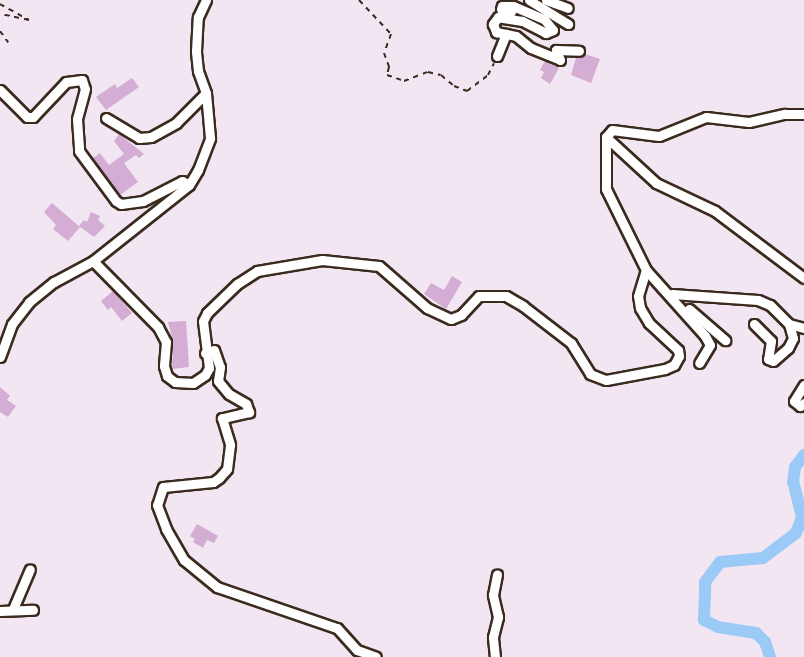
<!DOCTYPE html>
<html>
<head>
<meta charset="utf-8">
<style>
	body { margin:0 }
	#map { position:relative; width:804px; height:657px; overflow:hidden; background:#f2e6f2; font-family:"Architects Daughter",sans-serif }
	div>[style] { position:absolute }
	.river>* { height:12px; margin:-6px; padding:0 6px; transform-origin:6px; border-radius:6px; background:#9bcaf6 }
	.building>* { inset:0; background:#d4add5 }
	.path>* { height:2px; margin-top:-1px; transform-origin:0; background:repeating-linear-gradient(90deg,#3b2a1e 0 5px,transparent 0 10px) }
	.roads { filter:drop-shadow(2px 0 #3b2a1e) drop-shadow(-2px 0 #3b2a1e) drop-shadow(0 2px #3b2a1e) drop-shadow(0 -2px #3b2a1e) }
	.minor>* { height:9px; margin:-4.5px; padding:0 4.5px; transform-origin:4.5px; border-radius:4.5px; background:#fff }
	span { translate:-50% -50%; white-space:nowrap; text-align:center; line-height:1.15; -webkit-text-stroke:6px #fff; paint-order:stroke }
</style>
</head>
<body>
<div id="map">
	<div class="river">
		<div style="left:770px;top:657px;width:16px;rotate:-108deg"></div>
		<div style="left:765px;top:642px;width:13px;rotate:-135deg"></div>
		<div style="left:756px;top:633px;width:38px;rotate:-171deg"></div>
		<div style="left:718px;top:627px;width:16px;rotate:-153deg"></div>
		<div style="left:704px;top:620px;width:38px;rotate:-88deg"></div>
		<div style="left:705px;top:582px;width:25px;rotate:-53deg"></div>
		<div style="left:720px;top:562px;width:43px;rotate:-5.3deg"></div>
		<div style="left:763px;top:558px;width:41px;rotate:-37.1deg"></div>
		<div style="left:796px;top:533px;width:17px;rotate:-69deg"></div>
		<div style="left:802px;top:517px;width:36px;rotate:-104deg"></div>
		<div style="left:793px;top:482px;width:15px;rotate:-82deg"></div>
		<div style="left:795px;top:467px;width:15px;rotate:-53deg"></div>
	</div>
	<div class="building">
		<div style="clip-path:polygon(585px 54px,600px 59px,591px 83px,571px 75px,576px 58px)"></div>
		<div style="clip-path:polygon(545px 61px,559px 68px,550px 84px,541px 78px,544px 72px,540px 70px)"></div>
		<div style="clip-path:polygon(132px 78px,139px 87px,106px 110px,96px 97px,115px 84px,117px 88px)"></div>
		<div style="clip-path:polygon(119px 134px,144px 154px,139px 158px,136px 155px,124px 163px,138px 182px,120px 195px,93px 158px,100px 153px,109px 165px,124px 154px,114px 141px)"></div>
		<div style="clip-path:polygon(52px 203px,80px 227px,68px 241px,53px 229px,56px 225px,44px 212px)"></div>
		<div style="clip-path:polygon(91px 212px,100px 216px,98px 220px,105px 226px,94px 237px,79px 226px,84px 220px,87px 222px)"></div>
		<div style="clip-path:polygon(452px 276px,462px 282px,446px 309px,424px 294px,431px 283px,444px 290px)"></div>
		<div style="clip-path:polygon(113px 291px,132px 313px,122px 321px,111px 307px,108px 310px,101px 301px)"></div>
		<div style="clip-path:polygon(186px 321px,189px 367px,172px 369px,173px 342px,168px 322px)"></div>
		<div style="clip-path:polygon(0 387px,10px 396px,7px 400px,16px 406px,8px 417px,0 412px)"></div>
		<div style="clip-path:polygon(197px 524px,218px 536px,214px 543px,207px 540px,203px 548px,193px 542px,195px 539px,190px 536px)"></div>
	</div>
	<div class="path">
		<div style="left:359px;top:0;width:47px;rotate:46.7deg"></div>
		<div style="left:391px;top:34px;width:20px;rotate:110deg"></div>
		<div style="left:384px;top:53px;width:15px;rotate:70deg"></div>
		<div style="left:389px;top:67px;width:8px;rotate:104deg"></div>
		<div style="left:387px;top:75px;width:18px;rotate:19deg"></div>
		<div style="left:404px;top:81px;width:26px;rotate:-21deg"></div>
		<div style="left:428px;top:72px;width:13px;rotate:13deg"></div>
		<div style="left:441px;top:75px;width:17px;rotate:40deg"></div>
		<div style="left:454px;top:86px;width:14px;rotate:21deg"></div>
		<div style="left:467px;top:91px;width:26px;rotate:-37deg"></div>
		<div style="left:488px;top:75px;width:13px;rotate:-63deg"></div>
		<div style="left:0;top:4px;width:33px;rotate:29deg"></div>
		<div style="left:29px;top:20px;width:30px;rotate:-168deg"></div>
		<div style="left:0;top:31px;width:14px;rotate:54deg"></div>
	</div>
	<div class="roads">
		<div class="minor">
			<div style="left:529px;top:0;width:46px;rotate:31.6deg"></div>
			<div style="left:546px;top:0;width:23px;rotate:20deg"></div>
			<div style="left:511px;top:12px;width:10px;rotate:-163deg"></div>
			<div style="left:501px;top:9px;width:3px;rotate:-72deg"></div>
			<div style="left:502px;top:6px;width:11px"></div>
			<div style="left:513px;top:6px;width:34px;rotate:23deg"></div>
			<div style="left:544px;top:19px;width:14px;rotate:51deg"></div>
			<div style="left:553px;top:30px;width:8px;rotate:157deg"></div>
			<div style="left:546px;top:33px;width:27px;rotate:-153deg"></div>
			<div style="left:522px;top:21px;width:24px;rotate:-171deg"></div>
			<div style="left:498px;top:17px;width:9px;rotate:126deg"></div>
			<div style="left:493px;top:24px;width:9px;rotate:69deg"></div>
			<div style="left:496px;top:32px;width:20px;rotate:11deg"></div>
			<div style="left:516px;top:36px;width:19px;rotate:39deg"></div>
			<div style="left:531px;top:48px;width:31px;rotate:22deg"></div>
			<div style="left:497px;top:56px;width:24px;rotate:-68deg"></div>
			<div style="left:560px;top:60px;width:11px;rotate:-112deg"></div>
			<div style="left:556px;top:50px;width:23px;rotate:2deg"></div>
			<div style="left:0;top:90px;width:38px;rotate:45deg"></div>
			<div style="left:27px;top:117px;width:6px"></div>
			<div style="left:33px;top:117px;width:48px;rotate:-46.7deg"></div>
			<div style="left:66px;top:82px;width:16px;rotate:-7deg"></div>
			<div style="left:82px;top:80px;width:9px;rotate:72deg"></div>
			<div style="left:85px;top:89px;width:31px;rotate:105deg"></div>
			<div style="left:77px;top:119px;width:32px;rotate:86deg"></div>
			<div style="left:79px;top:151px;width:62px;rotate:53.5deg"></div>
			<div style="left:116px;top:201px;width:6px;rotate:31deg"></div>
			<div style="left:121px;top:204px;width:22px;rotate:-8deg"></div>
			<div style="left:143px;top:201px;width:44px;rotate:-27.1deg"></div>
			<div style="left:182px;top:181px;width:8px;rotate:30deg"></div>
			<div style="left:106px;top:118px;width:39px;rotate:31deg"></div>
			<div style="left:139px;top:138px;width:12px;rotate:-5deg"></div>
			<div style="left:151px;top:137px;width:29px;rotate:-29deg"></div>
			<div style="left:176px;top:123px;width:42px;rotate:-45deg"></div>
			<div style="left:606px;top:137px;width:68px;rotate:42.6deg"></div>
			<div style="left:656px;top:183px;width:65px;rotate:25.4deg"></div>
			<div style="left:715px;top:211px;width:111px;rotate:37deg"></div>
			<div style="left:93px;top:261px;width:93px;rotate:45.4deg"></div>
			<div style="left:158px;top:327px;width:17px;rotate:62deg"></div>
			<div style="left:166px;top:342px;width:24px;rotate:95deg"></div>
			<div style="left:164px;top:366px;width:10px;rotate:73deg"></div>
			<div style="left:167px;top:376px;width:10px;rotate:37deg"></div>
			<div style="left:175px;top:382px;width:18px;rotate:3deg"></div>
			<div style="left:193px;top:383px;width:14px;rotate:-34deg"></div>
			<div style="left:205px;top:375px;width:8px;rotate:-60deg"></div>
			<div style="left:209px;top:368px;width:47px;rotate:-97.3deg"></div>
			<div style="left:203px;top:321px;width:9px;rotate:-63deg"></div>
			<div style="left:207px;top:313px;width:42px;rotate:-44deg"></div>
			<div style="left:237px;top:284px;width:24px;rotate:-33deg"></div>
			<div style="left:257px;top:271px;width:66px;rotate:-9.6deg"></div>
			<div style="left:322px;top:260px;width:57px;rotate:6deg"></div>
			<div style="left:379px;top:266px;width:64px;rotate:41.2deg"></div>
			<div style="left:427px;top:308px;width:26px;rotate:25deg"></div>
			<div style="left:451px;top:319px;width:11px;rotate:-22deg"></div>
			<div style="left:461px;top:315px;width:26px;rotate:-47deg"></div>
			<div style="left:479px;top:296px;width:27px"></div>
			<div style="left:506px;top:296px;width:20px;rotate:30deg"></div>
			<div style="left:523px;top:306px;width:61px;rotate:37.6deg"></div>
			<div style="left:571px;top:343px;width:36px;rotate:58deg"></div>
			<div style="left:590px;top:374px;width:17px;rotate:21deg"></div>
			<div style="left:606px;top:380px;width:60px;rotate:-10.6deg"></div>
			<div style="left:665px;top:369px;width:10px;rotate:-24deg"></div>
			<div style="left:674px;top:365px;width:10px;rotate:-61deg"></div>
			<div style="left:679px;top:356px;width:6px;rotate:-99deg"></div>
			<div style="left:678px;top:350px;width:40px;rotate:-137deg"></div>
			<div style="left:649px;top:323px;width:17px;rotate:-121deg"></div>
			<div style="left:640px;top:308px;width:12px;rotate:-99deg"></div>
			<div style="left:638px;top:296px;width:27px;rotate:-73deg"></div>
			<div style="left:646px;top:270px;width:90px;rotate:-116.3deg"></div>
			<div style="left:606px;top:189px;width:52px;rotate:-90deg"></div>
			<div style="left:606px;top:137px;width:9px;rotate:-49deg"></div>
			<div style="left:612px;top:130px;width:47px;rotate:7.3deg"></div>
			<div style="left:659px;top:136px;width:51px;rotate:-22deg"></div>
			<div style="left:706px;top:117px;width:43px;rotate:6.6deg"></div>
			<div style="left:749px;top:122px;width:37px;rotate:-13deg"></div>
			<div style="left:785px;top:114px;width:19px"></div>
			<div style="left:646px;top:270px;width:89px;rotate:48.2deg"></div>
			<div style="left:705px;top:336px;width:10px;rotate:61deg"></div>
			<div style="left:710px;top:345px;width:21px;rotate:121deg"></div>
			<div style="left:672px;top:294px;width:86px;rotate:4deg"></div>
			<div style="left:758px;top:300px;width:13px;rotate:23deg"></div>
			<div style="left:770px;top:305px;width:27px;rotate:45deg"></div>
			<div style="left:789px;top:324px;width:16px;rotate:15deg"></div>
			<div style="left:689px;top:309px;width:48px;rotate:40.7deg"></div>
			<div style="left:754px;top:324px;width:24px;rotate:45deg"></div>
			<div style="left:771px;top:341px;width:18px;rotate:99deg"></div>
			<div style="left:768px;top:359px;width:5px;rotate:22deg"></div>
			<div style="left:773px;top:361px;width:20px;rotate:-41deg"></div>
			<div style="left:788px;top:348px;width:11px;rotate:-63deg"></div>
			<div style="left:793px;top:338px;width:15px;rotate:-106deg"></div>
			<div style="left:205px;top:353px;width:9px;rotate:-18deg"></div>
			<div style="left:214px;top:350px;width:18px;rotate:71deg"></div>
			<div style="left:220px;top:367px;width:14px;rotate:98deg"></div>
			<div style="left:218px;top:381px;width:17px;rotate:50deg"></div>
			<div style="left:229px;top:394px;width:20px;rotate:30deg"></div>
			<div style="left:246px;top:404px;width:9px;rotate:69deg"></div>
			<div style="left:249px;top:412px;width:28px;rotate:167deg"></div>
			<div style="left:222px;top:418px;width:28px;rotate:73deg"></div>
			<div style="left:230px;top:445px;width:24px;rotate:97deg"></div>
			<div style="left:227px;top:469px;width:12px;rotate:132deg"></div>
			<div style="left:219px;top:478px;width:7px;rotate:146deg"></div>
			<div style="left:213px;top:482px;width:50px;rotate:174.3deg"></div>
			<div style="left:163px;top:487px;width:19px;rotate:108deg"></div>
			<div style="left:157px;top:505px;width:26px;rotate:69deg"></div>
			<div style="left:166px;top:529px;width:36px;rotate:60deg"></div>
			<div style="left:184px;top:560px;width:43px;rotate:39.3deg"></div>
			<div style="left:217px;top:587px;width:127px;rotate:18.9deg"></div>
			<div style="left:337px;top:628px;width:30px;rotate:48deg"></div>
			<div style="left:357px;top:650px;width:20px;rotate:20deg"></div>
			<div style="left:0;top:357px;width:35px;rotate:-70deg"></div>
			<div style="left:12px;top:324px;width:28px;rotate:-52deg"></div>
			<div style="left:29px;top:302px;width:32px;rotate:-39deg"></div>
			<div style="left:54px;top:282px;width:44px;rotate:-28.3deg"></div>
			<div style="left:93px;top:261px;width:122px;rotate:-38.4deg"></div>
			<div style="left:189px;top:185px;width:17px;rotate:-59deg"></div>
			<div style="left:198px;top:170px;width:34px;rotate:-69deg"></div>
			<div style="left:210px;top:138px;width:45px;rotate:-95.1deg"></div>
			<div style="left:206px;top:93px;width:23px;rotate:-110deg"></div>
			<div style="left:198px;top:71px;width:20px;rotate:-96deg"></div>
			<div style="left:196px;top:51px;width:34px;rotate:-87deg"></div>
			<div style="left:198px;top:17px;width:19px;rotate:-65deg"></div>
			<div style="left:804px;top:385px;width:19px;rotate:122deg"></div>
			<div style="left:794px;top:401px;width:8px;rotate:40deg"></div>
			<div style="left:800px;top:406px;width:5px;rotate:-37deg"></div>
			<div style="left:13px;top:609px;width:43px;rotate:-67deg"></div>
			<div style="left:0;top:611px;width:33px;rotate:-2deg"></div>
			<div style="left:495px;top:657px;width:20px;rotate:-96deg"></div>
			<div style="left:493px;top:637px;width:21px;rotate:-76deg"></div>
			<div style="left:498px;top:617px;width:23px;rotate:-103deg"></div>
			<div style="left:493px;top:595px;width:21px;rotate:-79deg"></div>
		</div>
	</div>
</div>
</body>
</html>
